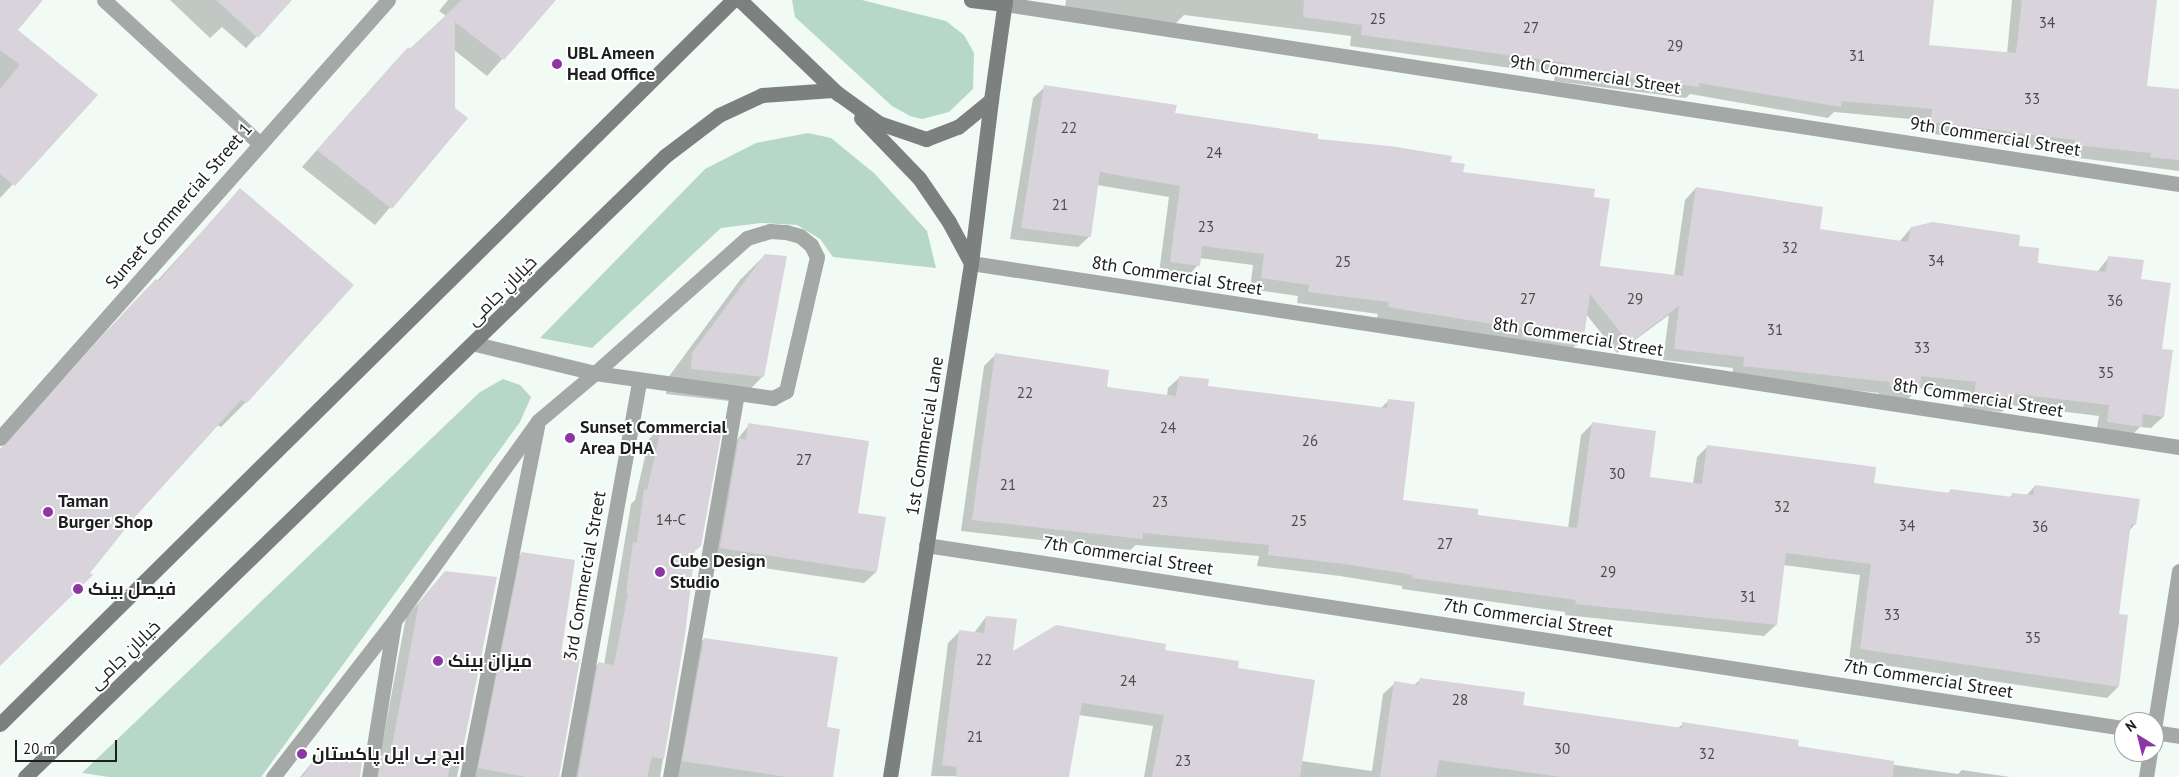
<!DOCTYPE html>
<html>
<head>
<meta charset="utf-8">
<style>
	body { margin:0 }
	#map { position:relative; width:2179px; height:777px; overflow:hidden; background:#f2faf6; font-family:"PT Sans",Cairo,sans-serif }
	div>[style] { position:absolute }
	.green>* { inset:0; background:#b7d8c8 }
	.shadow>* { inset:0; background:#0003 }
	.building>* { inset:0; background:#d9d4db }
	.street>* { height:15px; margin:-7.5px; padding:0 7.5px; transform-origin:7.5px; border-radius:7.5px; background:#a4a8a6 }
	.secondary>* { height:15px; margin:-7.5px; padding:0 7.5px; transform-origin:7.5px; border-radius:7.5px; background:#7c817f }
	.dots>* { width:14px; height:14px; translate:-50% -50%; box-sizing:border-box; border:2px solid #fff; border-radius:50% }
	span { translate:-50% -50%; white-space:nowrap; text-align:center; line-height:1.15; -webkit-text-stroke:4px #fff; paint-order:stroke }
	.number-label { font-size:15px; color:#4b4c4d }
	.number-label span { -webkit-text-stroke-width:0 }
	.poi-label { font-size:18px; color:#1c1f1e; font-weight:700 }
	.left { translate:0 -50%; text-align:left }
	.street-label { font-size:18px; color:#1c1f1e }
	.north { position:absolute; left:2114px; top:712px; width:50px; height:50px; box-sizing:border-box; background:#fff; border:1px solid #a4a5a5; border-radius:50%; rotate:324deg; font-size:14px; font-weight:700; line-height:20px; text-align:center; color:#1c1f1e }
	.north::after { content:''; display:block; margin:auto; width:18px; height:22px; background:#8b36a3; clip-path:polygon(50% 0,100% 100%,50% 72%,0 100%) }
	.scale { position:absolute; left:15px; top:740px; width:102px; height:22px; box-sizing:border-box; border:2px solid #1c1f1e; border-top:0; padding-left:6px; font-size:15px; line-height:18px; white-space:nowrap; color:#1c1f1e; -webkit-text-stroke:4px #fff; paint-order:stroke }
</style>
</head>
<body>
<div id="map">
	<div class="green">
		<div style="clip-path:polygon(792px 0,862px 0,946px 21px,964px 35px,974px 53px,973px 89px,949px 112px,922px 119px,910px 116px,892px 106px,795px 17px)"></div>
		<div style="clip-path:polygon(808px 133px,831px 138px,874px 173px,927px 231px,936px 268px,833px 257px,820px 239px,797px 225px,761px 223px,721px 228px,592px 348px,540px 338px,705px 169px,756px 143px)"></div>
		<div style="clip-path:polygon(503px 379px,520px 385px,531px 397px,520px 422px,261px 777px,109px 777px,82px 773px,480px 392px)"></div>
	</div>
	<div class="shadow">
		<div style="clip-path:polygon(0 0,42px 0,16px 30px,96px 95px,0 198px)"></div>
		<div style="clip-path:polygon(170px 0,291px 0,246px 48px,222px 27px,210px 38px)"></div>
		<div style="clip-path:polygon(448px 0,546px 0,551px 4px,487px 76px,454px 50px,454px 109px,466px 118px,375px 225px,302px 167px,392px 65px,446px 16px,439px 11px)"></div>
		<div style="clip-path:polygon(1063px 0,1932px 0,1928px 46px,2007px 54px,2012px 0,2155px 0,2146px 87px,2179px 90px,2179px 171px,2064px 156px,2064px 151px,1988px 143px,1988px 139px,1920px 133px,1921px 120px,1834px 112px,1828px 118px,1690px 94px,1686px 98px,1554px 81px,1555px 74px,1350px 46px,1351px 36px,1184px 15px,1175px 24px,1065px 8px,1066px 0)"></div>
		<div style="clip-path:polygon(1045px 87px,1174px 114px,1450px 163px,1462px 173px,1593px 198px,1598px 267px,1674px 276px,1685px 200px,1696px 188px,1818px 231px,1899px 242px,1911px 228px,2017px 247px,2036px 264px,2097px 272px,2109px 257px,2140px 280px,2161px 350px,2163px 417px,2151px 428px,2140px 427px,2130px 437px,2096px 433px,2099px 416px,2009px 405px,2002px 412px,1963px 408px,1965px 393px,1919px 388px,1907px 400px,1878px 397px,1879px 393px,1732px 377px,1733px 368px,1663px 360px,1669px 315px,1617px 353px,1586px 314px,1583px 337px,1565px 357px,1377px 318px,1378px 314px,1297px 303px,1298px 296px,1250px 289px,1253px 265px,1199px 258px,1198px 265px,1187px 277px,1159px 273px,1169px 197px,1097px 185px,1090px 236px,1078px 247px,1010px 239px,1033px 98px)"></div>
		<div style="clip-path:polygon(240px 190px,246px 402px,221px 427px,217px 425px,0 665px,0 451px,104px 334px,157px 281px)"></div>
		<div style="clip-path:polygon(765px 255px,763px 376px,738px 402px,666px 394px,667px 379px,740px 280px)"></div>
		<div style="clip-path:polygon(996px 354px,1105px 388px,1167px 396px,1168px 388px,1180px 377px,1207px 387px,1380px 409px,1389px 400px,1402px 501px,1476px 516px,1568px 528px,1581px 435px,1592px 424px,1648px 478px,1693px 484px,1697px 457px,1708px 446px,1873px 484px,1947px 494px,1951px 490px,2009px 498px,2013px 494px,2026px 496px,2035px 486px,2135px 524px,2129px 531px,2118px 615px,2118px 687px,2107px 698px,1849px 660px,1860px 575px,1783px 565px,1776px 625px,1764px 636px,1565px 615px,1565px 612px,1402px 589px,1402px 586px,1340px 576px,1257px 566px,1259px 556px,1136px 545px,1130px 550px,961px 531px,984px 366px)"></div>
		<div style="clip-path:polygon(663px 425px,694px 551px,684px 635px,660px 777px,566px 777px,585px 677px,598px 664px,604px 665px,631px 504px,635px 500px,649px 439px)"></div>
		<div style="clip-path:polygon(749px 425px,856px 514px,876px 572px,864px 583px,709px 560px,728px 451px)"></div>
		<div style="clip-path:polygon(522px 553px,559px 656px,558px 777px,465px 777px,508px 567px)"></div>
		<div style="clip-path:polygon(446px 572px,496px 578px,457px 777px,367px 777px,379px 761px,406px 617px)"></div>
		<div style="clip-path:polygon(986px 617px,1011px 654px,1163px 651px,1237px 670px,1302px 761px,1372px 771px,1383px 694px,1395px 683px,1414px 685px,1420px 680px,1521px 706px,1678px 728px,1683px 724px,1874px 762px,1958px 774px,1962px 770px,2010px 777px,1144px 777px,1153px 726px,1079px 715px,1068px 777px,931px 776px,948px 643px,960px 631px,974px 633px)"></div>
		<div style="clip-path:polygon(704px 639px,825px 728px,831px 777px,669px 777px,691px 652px)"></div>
		<div style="clip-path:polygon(322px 751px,360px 777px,300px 777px)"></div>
	</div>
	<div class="building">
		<div style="clip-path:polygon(0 0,43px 0,18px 30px,98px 95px,15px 186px,0 174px,0 89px,20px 65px,0 50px)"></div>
		<div style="clip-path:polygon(216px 0,292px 0,258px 38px)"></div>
		<div style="clip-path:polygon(462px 0,556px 0,504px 60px,455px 22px,455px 108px,468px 118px,392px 209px,317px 150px,408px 47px,410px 49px)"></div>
		<div style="clip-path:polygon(1304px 0,1934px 0,1929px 45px,2016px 53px,2022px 0,2157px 0,2147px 86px,2179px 89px,2179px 160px,2150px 157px,2151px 153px,2075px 145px,2075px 140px,1931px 122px,1932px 109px,1842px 101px,1841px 107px,1699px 83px,1699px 87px,1565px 70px,1566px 63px,1361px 35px,1362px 25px,1303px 17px)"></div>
		<div style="clip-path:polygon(1044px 85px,1177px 105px,1175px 113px,1318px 134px,1318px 139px,1390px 146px,1452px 156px,1451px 162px,1465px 164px,1463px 172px,1595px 189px,1594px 197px,1610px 199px,1600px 266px,1683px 276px,1696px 187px,1823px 207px,1820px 229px,1908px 242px,1911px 227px,1933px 222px,2020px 235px,2019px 246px,2039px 248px,2038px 263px,2106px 272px,2108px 256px,2144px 260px,2141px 279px,2171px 283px,2162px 349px,2173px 350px,2164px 417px,2143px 414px,2142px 427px,2107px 422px,2109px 405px,2015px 394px,2014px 402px,1974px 397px,1976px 382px,1921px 376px,1920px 389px,1889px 386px,1890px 382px,1743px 366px,1744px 357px,1674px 349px,1679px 306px,1629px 343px,1590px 294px,1584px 337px,1579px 336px,1577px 346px,1522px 337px,1522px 329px,1388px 307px,1389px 302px,1308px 292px,1309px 285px,1261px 278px,1264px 254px,1202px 246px,1200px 266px,1170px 262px,1180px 186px,1100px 172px,1091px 237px,1021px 228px)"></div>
		<div style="clip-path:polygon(240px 188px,354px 285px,247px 403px,241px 400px,135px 517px,90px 573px,93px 575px,0 666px,0 449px,129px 307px,156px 279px,159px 281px)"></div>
		<div style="clip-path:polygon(765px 254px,787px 256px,764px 377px,691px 369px,692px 353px)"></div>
		<div style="clip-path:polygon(995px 353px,1109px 370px,1107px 387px,1176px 396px,1179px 376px,1209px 379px,1208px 386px,1387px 408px,1388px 399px,1415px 402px,1403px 500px,1478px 509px,1478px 515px,1577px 528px,1592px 422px,1656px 431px,1650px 477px,1702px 484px,1707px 445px,1876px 467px,1874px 483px,1950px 493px,1950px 489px,2012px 497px,2012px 493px,2033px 495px,2035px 485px,2140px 499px,2136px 525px,2131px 524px,2119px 614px,2128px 615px,2119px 687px,1860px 649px,1871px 564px,1786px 553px,1777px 625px,1575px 604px,1576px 600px,1412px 578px,1413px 575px,1352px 565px,1268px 555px,1269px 545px,1143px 533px,1143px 539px,972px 520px)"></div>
		<div style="clip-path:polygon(748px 423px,869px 441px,858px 513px,886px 517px,877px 572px,720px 548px,739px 438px,746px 440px)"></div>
		<div style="clip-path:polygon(662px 424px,721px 435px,701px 546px,695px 551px,685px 635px,664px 759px,652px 757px,647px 777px,578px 777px,598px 662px,613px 665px,615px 659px,628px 593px,626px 593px,633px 542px,637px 543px,644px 489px,647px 490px)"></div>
		<div style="clip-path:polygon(521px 552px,575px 560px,561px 655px,580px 659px,559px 777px,526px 777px,478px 768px)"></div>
		<div style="clip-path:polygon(445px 571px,497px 577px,460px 764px,450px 763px,448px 777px,378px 777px,382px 757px,390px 757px,419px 602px)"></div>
		<div style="clip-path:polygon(986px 616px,1017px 619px,1013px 651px,1056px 625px,1166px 644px,1165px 650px,1239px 661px,1238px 668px,1315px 680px,1300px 777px,1152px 777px,1164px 715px,1082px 703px,1069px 777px,956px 777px,957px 767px,942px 765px,959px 630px,984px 633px)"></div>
		<div style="clip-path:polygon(704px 638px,838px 657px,827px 727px,840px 729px,833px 777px,786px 777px,682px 761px)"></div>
		<div style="clip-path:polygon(1420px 678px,1525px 692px,1523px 705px,1682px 728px,1682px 722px,1799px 740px,1798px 746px,1894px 761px,1893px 777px,1561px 777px,1439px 760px,1436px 777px,1380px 777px,1394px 681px,1418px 685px)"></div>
		<div style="clip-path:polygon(322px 750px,363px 754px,360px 777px,302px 777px)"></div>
	</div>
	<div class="street">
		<div style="left:104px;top:0;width:211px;rotate:42.7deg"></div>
		<div style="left:1005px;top:4px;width:1188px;rotate:8.72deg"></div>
		<div style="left:971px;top:263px;width:1222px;rotate:8.66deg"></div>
		<div style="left:0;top:438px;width:585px;rotate:-48.46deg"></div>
		<div style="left:926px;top:545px;width:1212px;rotate:8.69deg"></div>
		<div style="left:2154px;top:729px;width:160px;rotate:-81deg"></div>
		<div style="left:2154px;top:732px;width:25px;rotate:9deg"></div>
		<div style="left:273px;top:777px;width:197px;rotate:-52.2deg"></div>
		<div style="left:394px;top:621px;width:246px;rotate:-54.2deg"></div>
		<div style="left:538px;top:421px;width:75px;rotate:-40.1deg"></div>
		<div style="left:595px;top:373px;width:203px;rotate:-41.6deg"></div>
		<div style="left:747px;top:238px;width:24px;rotate:-17deg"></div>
		<div style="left:770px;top:231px;width:16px;rotate:4deg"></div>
		<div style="left:786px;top:232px;width:15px;rotate:16deg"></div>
		<div style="left:800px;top:236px;width:14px;rotate:39deg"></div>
		<div style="left:811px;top:245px;width:13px;rotate:63deg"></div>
		<div style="left:817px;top:257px;width:138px;rotate:103deg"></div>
		<div style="left:786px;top:391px;width:15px;rotate:152deg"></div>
		<div style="left:773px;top:398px;width:180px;rotate:-172deg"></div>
		<div style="left:595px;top:373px;width:123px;rotate:-166.4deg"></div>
		<div style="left:369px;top:777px;width:156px;rotate:-80.8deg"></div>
		<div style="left:467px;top:777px;width:358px;rotate:-78.7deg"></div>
		<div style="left:568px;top:777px;width:402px;rotate:-79.8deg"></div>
		<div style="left:670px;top:777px;width:388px;rotate:-80.1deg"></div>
		<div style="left:2146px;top:777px;width:25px;rotate:-81deg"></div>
	</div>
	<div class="secondary">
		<div style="left:740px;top:0;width:136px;rotate:43.8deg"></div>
		<div style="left:971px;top:0;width:34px;rotate:7deg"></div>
		<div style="left:861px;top:118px;width:83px;rotate:46deg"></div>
		<div style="left:919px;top:178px;width:53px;rotate:55.7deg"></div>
		<div style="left:949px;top:222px;width:47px;rotate:61.8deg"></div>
		<div style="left:0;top:724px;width:1030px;rotate:-44.65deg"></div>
		<div style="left:25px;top:777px;width:892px;rotate:-44.14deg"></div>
		<div style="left:665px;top:156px;width:68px;rotate:-37.2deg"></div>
		<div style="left:719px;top:115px;width:47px;rotate:-24.9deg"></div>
		<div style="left:762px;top:95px;width:71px;rotate:-4deg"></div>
		<div style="left:833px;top:90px;width:57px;rotate:35.7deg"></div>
		<div style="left:879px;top:123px;width:50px;rotate:18.8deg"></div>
		<div style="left:926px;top:139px;width:34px;rotate:-21deg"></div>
		<div style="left:958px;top:127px;width:43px;rotate:-39.3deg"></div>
		<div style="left:991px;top:100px;width:101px;rotate:-82deg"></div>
		<div style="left:890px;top:777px;width:520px;rotate:-81.04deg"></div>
		<div style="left:971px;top:263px;width:164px;rotate:-83deg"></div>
	</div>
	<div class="dots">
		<div style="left:557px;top:64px;background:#8b36a3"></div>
		<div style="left:570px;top:438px;background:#8b36a3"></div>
		<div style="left:48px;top:512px;background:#8b36a3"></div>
		<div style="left:660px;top:572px;background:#8b36a3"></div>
		<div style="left:78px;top:589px;background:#8b36a3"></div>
		<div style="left:438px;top:661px;background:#8b36a3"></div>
		<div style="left:302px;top:754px;background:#8b36a3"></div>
	</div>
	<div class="number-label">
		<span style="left:1378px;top:19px">25</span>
		<span style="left:2047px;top:23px">34</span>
		<span style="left:1531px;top:28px">27</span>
		<span style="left:1675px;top:46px">29</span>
		<span style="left:1857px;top:56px">31</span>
		<span style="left:2032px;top:99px">33</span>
		<span style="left:1069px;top:128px">22</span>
		<span style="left:1214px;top:153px">24</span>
		<span style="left:1060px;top:205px">21</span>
		<span style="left:1206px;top:227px">23</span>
		<span style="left:1790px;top:248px">32</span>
		<span style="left:1936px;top:261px">34</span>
		<span style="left:1343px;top:262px">25</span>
		<span style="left:1528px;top:299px">27</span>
		<span style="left:1635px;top:299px">29</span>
		<span style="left:2115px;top:301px">36</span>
		<span style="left:1775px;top:330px">31</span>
		<span style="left:1922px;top:348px">33</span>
		<span style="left:2106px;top:373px">35</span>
		<span style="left:1025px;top:393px">22</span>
		<span style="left:1168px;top:428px">24</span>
		<span style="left:1310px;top:441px">26</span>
		<span style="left:804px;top:460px">27</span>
		<span style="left:1617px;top:474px">30</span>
		<span style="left:1008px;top:485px">21</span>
		<span style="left:1160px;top:502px">23</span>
		<span style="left:1782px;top:507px">32</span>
		<span style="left:671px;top:520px">14-C</span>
		<span style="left:1299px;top:521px">25</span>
		<span style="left:1907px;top:526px">34</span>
		<span style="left:2040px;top:527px">36</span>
		<span style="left:1445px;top:544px">27</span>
		<span style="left:1608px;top:572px">29</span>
		<span style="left:1748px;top:597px">31</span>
		<span style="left:1892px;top:615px">33</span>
		<span style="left:2033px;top:638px">35</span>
		<span style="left:984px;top:660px">22</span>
		<span style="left:1128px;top:681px">24</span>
		<span style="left:1460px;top:700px">28</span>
		<span style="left:975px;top:737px">21</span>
		<span style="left:1562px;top:749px">30</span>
		<span style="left:1707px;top:754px">32</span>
		<span style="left:1183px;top:761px">23</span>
	</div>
	<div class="poi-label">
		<span class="left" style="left:567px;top:64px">UBL Ameen<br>Head Office</span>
		<span class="left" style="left:580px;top:438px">Sunset Commercial<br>Area DHA</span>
		<span class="left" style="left:58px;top:512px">Taman<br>Burger Shop</span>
		<span class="left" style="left:670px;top:572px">Cube Design<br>Studio</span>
		<span class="left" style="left:88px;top:589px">فیصل بینک</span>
		<span class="left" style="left:448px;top:661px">میزان بینک</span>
		<span class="left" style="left:312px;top:754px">ایچ بی ایل پاکستان</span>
	</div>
	<div class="street-label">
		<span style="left:1595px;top:75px;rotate:9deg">9th Commercial Street</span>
		<span style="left:1995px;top:137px;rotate:9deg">9th Commercial Street</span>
		<span style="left:179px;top:206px;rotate:-49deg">Sunset Commercial Street 1</span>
		<span style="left:1177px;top:276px;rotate:9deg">8th Commercial Street</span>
		<span style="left:502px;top:291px;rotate:-45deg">خیابانِ جامی</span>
		<span style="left:1578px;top:337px;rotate:9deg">8th Commercial Street</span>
		<span style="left:1978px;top:398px;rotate:9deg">8th Commercial Street</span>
		<span style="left:925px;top:436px;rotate:-81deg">1st Commercial Lane</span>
		<span style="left:1128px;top:556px;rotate:9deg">7th Commercial Street</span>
		<span style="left:585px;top:576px;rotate:-80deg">3rd Commercial Street</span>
		<span style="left:1528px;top:618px;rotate:9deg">7th Commercial Street</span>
		<span style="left:125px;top:655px;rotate:-44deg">خیابانِ جامی</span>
		<span style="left:1928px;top:679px;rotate:9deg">7th Commercial Street</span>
	</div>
	<div class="north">N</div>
	<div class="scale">20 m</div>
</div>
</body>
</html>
